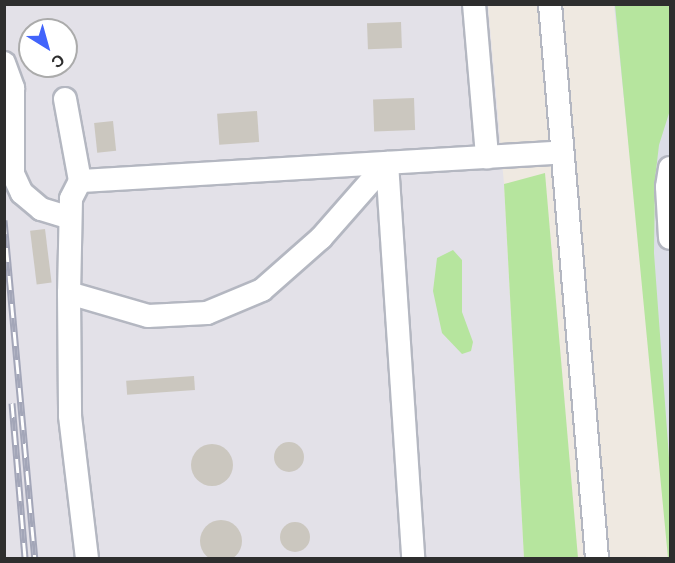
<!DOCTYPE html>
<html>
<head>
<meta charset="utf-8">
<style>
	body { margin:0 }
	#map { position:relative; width:675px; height:563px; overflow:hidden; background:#efe9e1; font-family:Arial,sans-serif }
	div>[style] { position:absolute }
	.industrial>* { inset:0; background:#e3e1e8 }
	.airport>* { inset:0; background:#dcdee8 }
	.green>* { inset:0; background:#b6e59e }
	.building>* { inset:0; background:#cbc7bf; transform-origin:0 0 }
	.round { border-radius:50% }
	.roads { filter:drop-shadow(2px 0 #b4b7c1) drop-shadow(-2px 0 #b4b7c1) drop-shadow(0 2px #b4b7c1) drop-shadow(0 -2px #b4b7c1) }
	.minor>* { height:22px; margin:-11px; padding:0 11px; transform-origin:11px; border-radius:11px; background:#fff }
	.rail>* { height:7px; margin-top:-3.5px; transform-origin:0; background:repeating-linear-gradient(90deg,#fff 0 14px,#a3a6b8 0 28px); box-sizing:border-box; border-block:2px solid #a3a6b8 }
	span { translate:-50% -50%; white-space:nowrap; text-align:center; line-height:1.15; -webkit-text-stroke:6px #fff; paint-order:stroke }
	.frame { position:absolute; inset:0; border:6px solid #2e2e2e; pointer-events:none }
	.north { position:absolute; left:18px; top:18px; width:60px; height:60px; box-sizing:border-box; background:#fff; border:2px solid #ababab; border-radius:50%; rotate:143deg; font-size:16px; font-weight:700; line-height:24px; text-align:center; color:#2e2e2e }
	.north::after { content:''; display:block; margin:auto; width:21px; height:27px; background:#4264fb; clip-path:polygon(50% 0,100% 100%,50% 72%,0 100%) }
</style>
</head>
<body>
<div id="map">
	<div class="industrial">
		<div style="clip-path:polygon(evenodd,4px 5px,488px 5px,504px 184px,524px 558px,5px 558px,4px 5px,30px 30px,66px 30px,66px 66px,30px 66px,30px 30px)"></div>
	</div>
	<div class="airport">
		<div style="clip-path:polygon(614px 5px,670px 5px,670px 546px,634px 193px)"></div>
	</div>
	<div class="green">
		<div style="clip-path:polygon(615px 5px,670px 5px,670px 110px,659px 145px,655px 179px,654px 253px,670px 471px,670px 558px,624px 556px,668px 558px)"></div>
		<div style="clip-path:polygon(545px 173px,578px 558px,524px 558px,504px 184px)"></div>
		<div style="clip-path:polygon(453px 250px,462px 260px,462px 312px,473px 342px,471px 351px,462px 354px,442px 333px,433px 291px,437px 258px)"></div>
	</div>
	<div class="building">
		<div style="left:401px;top:22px;width:26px;height:34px;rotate:88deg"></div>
		<div style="left:414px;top:98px;width:32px;height:41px;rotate:88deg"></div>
		<div style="left:257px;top:111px;width:31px;height:40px;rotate:86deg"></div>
		<div style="left:113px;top:121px;width:30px;height:19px;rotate:84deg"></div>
		<div style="left:45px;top:229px;width:54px;height:15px;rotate:83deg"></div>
		<div style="left:194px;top:376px;width:14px;height:68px;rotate:86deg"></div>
		<div class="round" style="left:274px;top:442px;width:30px;height:30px"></div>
		<div class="round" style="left:191px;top:444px;width:42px;height:42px"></div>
		<div class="round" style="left:200px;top:520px;width:42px;height:42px"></div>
		<div class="round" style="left:280px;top:522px;width:30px;height:30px"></div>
	</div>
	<div class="roads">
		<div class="minor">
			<div style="left:474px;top:4px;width:154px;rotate:85.1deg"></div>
			<div style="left:550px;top:4px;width:556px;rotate:85.15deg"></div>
			<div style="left:4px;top:63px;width:27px;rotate:70deg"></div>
			<div style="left:13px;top:88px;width:86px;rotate:90deg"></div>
			<div style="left:13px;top:174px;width:21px;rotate:65deg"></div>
			<div style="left:22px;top:193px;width:25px;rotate:40deg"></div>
			<div style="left:41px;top:209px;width:30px;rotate:17deg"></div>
			<div style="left:65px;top:99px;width:83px;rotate:79.6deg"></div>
			<div style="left:80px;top:181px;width:20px;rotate:117deg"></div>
			<div style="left:71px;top:199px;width:94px;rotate:91.2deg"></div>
			<div style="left:69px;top:293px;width:82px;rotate:16.2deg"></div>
			<div style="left:148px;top:316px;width:59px;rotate:-2.9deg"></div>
			<div style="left:207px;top:313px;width:60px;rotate:-22.7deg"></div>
			<div style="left:262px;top:290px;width:79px;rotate:-41.4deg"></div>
			<div style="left:321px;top:238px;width:100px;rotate:-48.7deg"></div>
			<div style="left:387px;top:163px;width:396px;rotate:86.2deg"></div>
			<div style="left:670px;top:168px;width:19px;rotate:99deg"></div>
			<div style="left:667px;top:187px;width:51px;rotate:86.6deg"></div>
			<div style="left:80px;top:181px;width:483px;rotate:-3.4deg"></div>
			<div style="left:69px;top:293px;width:123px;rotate:89.5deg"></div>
			<div style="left:70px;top:416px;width:143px;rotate:83.2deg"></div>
		</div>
	</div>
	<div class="rail">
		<div style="left:4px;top:220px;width:339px;rotate:84.8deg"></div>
		<div style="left:12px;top:403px;width:156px;rotate:85.2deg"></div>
	</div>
	<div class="frame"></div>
	<div class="north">С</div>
</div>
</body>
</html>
